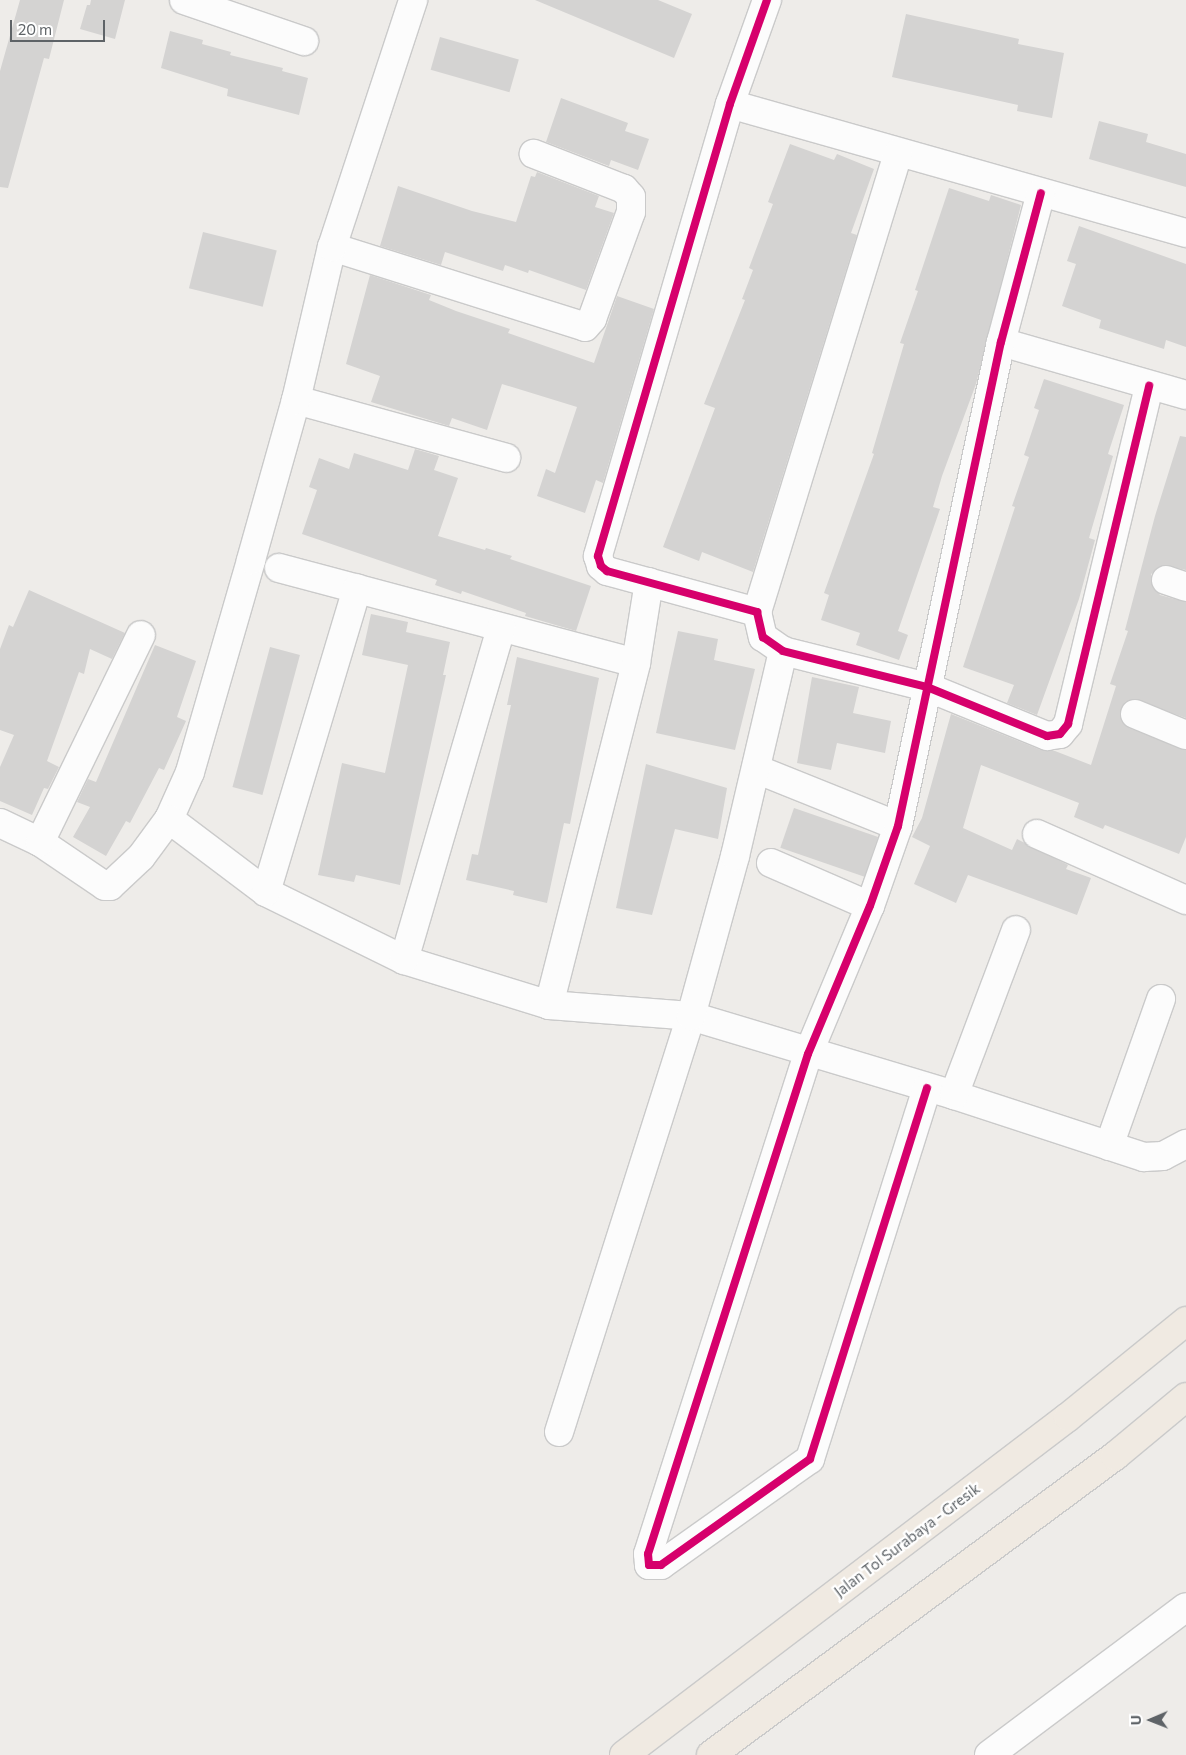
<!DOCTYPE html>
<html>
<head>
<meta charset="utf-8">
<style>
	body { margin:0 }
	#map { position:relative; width:1186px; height:1755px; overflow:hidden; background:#eeece9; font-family:Commissioner,sans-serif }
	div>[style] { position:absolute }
	.building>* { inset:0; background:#d4d3d2; transform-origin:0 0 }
	.roads { filter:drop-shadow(1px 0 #cacaca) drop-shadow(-1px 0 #cacaca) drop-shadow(0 1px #cacaca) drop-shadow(0 -1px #cacaca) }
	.minor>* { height:28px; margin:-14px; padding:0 14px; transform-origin:14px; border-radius:14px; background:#fcfcfc }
	.highway>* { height:28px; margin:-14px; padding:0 14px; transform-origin:14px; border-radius:14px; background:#f0eae2 }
	.cycleway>* { height:8px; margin:-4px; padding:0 4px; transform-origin:4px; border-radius:4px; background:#d6006c }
	span { translate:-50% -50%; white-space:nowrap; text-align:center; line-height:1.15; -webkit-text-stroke:4.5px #fff; paint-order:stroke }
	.street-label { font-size:15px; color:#5e6367 }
	.north { position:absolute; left:1126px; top:1695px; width:50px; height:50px; -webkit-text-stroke:4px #fff; paint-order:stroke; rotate:269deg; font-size:14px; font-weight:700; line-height:20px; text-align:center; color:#5e6367 }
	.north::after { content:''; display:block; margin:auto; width:18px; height:22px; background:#5e6367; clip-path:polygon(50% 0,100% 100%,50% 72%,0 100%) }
	.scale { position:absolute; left:10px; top:20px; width:95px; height:22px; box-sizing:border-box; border:2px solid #5e6367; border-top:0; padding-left:6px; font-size:15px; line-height:18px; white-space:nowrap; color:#5e6367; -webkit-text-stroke:4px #fff; paint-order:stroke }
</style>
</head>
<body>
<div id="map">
	<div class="building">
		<div style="clip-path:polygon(20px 0,64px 0,49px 59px,44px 58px,8px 188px,0 187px,0 71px)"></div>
		<div style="clip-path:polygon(91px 0,125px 0,115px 39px,80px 29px,87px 5px,90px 5px)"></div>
		<div style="clip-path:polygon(535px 0,658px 0,692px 14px,674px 58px)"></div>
		<div style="clip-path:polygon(906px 14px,1019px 39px,1018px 44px,1064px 53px,1052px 118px,1017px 111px,1018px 105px,892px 77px)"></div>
		<div style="clip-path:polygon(170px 31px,203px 40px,202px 44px,231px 52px,230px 55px,283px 68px,282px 71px,308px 78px,299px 115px,227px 96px,228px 89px,161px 68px)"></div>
		<div style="left:440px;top:37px;width:82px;height:34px;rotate:16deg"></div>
		<div style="clip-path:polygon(561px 98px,628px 123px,625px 131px,649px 139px,638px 170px,611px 160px,609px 166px,546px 142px)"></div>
		<div style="clip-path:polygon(1099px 121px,1148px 134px,1146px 142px,1186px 154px,1186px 187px,1089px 159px)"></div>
		<div style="clip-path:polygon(790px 144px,834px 160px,837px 154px,874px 169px,851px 233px,857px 235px,753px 572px,702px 552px,699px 561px,663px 547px,715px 408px,704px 404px,745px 300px,742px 299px,753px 270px,749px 268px,773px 204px,768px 202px)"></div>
		<div style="clip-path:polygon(537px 172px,599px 196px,595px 207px,614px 213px,586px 290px,529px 270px,528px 273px,505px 265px,503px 271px,445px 252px,441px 265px,380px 246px,398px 186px,472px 211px,516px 222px,531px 176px,535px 177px)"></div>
		<div style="clip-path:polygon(949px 188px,989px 201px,991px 195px,1021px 205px,976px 384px,942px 476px,933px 507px,940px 509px,898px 631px,908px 635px,899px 660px,856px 645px,860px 633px,821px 620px,829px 595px,824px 593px,874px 454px,872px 453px,904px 344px,900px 343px,918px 291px,915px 290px)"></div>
		<div style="clip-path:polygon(1079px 226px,1186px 264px,1186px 347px,1166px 340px,1164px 349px,1099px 328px,1101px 320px,1062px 306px,1076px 264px,1067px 261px)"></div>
		<div style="left:203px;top:232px;width:76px;height:58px;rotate:14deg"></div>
		<div style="clip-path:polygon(370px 275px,431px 295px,429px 300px,456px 311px,510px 329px,508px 333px,594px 363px,617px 296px,654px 309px,603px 483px,596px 480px,585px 513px,537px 496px,546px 469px,555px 473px,577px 407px,502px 384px,487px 430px,452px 418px,449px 426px,371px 402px,380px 376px,346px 364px)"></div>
		<div style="clip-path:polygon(1044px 379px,1124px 405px,1108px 454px,1113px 456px,1089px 538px,1095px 540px,1079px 599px,1037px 715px,1007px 703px,1014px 685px,963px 667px,1015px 507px,1012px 506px,1029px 457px,1024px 455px,1039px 410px,1034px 408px)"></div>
		<div style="clip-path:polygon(1180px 436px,1186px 437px,1186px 570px,1163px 565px,1151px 574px,1151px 582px,1160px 595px,1186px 602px,1186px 718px,1133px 699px,1125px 702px,1120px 716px,1129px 728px,1186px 750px,1186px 837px,1179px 854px,1105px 825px,1103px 829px,1074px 817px,1079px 803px,981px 765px,963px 828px,1012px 850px,1017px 839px,1068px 865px,1066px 869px,1091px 878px,1077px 915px,968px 875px,956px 903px,914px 884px,930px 846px,912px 837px,922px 818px,951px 714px,1041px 750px,1055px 751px,1091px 765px,1116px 686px,1110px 684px,1128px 631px,1125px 630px,1155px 516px)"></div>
		<div style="clip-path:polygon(415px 449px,439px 456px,434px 470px,458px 478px,438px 536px,485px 550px,486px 548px,512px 556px,510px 559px,591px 586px,576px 631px,525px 616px,526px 613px,462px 591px,461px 594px,435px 585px,437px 580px,302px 534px,317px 490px,309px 487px,319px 458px,349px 469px,354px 453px,408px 470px)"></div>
		<div style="clip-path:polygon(29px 590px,125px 633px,112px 659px,90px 649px,84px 674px,79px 672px,47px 761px,59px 767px,48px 789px,44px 788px,32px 815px,0 801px,0 767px,14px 735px,0 730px,0 649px,9px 625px,13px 627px)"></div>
		<div style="clip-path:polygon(371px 614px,408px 622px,406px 632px,450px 642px,443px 675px,446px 675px,400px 885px,356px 875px,354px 882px,318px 875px,342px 763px,385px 773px,408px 665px,362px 655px)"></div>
		<div style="clip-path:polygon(678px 631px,718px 639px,714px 660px,755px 669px,735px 750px,656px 733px)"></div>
		<div style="clip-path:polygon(155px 645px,196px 661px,177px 717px,186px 721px,164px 770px,159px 768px,130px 823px,126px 821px,106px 856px,73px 837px,90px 807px,77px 802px,88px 779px,96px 782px)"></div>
		<div style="left:270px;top:647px;width:31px;height:145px;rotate:15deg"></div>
		<div style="clip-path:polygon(517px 657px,599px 678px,570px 824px,564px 823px,547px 903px,513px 895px,514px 891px,466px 880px,472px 854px,478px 855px,511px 705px,507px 705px)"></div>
		<div style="clip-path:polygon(812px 677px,859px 687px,853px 713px,891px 721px,885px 753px,837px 743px,831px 770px,797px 763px)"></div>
		<div style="clip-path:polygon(646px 764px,727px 788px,718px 839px,675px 829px,652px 915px,616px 908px)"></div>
		<div style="left:794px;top:808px;width:89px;height:42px;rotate:19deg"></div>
	</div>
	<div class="roads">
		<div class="minor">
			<div style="left:184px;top:0;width:127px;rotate:18.9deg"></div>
			<div style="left:767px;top:0;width:110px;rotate:109.6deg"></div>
			<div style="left:730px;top:104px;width:471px;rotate:106.3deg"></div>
			<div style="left:598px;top:556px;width:10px;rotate:73deg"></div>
			<div style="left:601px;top:566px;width:8px;rotate:40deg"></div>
			<div style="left:607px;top:571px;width:156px;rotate:15.3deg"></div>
			<div style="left:757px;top:612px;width:26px;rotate:77deg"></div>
			<div style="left:763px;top:637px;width:24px;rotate:35deg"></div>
			<div style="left:783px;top:651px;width:148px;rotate:14deg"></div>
			<div style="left:927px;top:687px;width:130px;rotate:22.2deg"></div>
			<div style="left:1047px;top:736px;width:13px;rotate:-9deg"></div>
			<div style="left:1060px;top:734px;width:13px;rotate:-51deg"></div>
			<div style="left:1068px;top:724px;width:348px;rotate:-76.5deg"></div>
			<div style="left:730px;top:104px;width:474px;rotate:15.8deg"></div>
			<div style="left:332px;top:247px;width:265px;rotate:17.5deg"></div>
			<div style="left:585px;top:327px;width:11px;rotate:-49deg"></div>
			<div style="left:592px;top:319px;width:114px;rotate:-70deg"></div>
			<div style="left:631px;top:212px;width:15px;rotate:-90deg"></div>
			<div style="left:631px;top:197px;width:11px;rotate:-131deg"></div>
			<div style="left:624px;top:189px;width:97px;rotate:-158.7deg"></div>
			<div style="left:1001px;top:342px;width:192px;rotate:16deg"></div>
			<div style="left:296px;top:400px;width:218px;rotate:15.4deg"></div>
			<div style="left:279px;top:568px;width:369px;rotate:14.9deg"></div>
			<div style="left:1166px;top:580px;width:21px;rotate:19deg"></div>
			<div style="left:757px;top:612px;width:480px;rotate:-72.9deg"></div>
			<div style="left:1135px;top:714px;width:55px;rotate:22.4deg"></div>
			<div style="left:756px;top:769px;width:153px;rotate:21.9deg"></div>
			<div style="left:169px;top:819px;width:51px;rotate:-65.9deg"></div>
			<div style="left:190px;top:772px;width:221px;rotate:-73.9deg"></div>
			<div style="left:251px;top:560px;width:166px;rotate:-74.3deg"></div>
			<div style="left:296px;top:400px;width:157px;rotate:-76.8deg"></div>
			<div style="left:332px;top:247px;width:260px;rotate:-71.8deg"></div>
			<div style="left:0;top:823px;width:44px;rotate:25.4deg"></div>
			<div style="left:40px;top:842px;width:78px;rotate:34.1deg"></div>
			<div style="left:105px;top:886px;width:5px"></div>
			<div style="left:110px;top:886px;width:42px;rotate:-43.1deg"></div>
			<div style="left:141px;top:857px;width:47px;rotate:-53.6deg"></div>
			<div style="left:169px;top:819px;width:121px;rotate:37deg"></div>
			<div style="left:266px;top:892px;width:154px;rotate:26.2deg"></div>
			<div style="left:404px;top:960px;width:152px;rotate:17.2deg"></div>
			<div style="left:549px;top:1005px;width:142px;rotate:4.4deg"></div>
			<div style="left:691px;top:1016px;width:275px;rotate:16.7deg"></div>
			<div style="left:954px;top:1095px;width:200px;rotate:18.1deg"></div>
			<div style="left:1144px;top:1157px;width:19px;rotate:-3deg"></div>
			<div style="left:1163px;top:1156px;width:26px;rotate:-28deg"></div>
			<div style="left:1037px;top:834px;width:163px;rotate:23.9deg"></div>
			<div style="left:40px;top:842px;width:230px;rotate:-64deg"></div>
			<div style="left:771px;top:863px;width:108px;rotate:23.5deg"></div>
			<div style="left:266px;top:892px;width:317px;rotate:-73.3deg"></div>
			<div style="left:404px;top:960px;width:346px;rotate:-73.7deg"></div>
			<div style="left:549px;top:1005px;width:353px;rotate:-75.7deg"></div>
			<div style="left:636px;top:663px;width:82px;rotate:-80.9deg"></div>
			<div style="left:927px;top:1088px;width:389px;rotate:107.5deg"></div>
			<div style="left:810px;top:1459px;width:183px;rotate:144.6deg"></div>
			<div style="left:661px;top:1565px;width:12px;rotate:180deg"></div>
			<div style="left:649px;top:1565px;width:11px;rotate:-95deg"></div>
			<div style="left:648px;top:1554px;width:525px;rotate:-72.26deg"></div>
			<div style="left:808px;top:1054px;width:160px;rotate:-67.3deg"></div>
			<div style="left:870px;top:906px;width:85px;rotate:-70.7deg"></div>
			<div style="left:898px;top:826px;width:495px;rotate:-78deg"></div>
			<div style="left:1001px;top:342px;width:154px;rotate:-75deg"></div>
			<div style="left:954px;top:1095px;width:176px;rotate:-69.4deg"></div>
			<div style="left:1109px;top:1146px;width:156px;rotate:-70.5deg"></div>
			<div style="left:559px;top:1432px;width:436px;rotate:-72.4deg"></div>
			<div style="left:691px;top:1016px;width:166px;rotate:-74.6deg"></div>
			<div style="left:735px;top:856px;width:211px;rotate:-76.8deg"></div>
			<div style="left:989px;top:1755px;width:246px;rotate:-36.9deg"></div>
		</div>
		<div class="highway">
			<div style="left:624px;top:1755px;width:558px;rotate:-37.28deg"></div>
			<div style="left:1068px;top:1417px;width:152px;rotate:-39.1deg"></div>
			<div style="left:711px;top:1755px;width:503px;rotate:-36.51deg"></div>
			<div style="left:1115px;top:1456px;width:92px;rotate:-39.7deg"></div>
		</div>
	</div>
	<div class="cycleway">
		<div style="left:767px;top:0;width:110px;rotate:109.6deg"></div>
		<div style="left:730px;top:104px;width:471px;rotate:106.3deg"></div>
		<div style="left:598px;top:556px;width:10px;rotate:73deg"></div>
		<div style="left:601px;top:566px;width:8px;rotate:40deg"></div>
		<div style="left:607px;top:571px;width:156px;rotate:15.3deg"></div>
		<div style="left:757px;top:612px;width:26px;rotate:77deg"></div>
		<div style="left:763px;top:637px;width:24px;rotate:35deg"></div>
		<div style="left:783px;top:651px;width:148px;rotate:14deg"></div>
		<div style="left:927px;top:687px;width:130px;rotate:22.2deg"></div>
		<div style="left:1047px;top:736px;width:13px;rotate:-9deg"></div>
		<div style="left:1060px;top:734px;width:13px;rotate:-51deg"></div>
		<div style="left:1068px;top:724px;width:348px;rotate:-76.5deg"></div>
		<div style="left:927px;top:1088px;width:389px;rotate:107.5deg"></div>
		<div style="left:810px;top:1459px;width:183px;rotate:144.6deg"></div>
		<div style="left:661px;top:1565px;width:12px;rotate:180deg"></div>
		<div style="left:649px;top:1565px;width:11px;rotate:-95deg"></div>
		<div style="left:648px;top:1554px;width:525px;rotate:-72.26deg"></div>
		<div style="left:808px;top:1054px;width:160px;rotate:-67.3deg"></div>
		<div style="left:870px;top:906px;width:85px;rotate:-70.7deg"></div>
		<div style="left:898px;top:826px;width:495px;rotate:-78deg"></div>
		<div style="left:1001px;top:342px;width:154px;rotate:-75deg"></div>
	</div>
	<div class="street-label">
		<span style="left:907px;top:1540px;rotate:-37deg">Jalan Tol Surabaya - Gresik</span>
	</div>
	<div class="north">U</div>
	<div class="scale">20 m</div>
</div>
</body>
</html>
